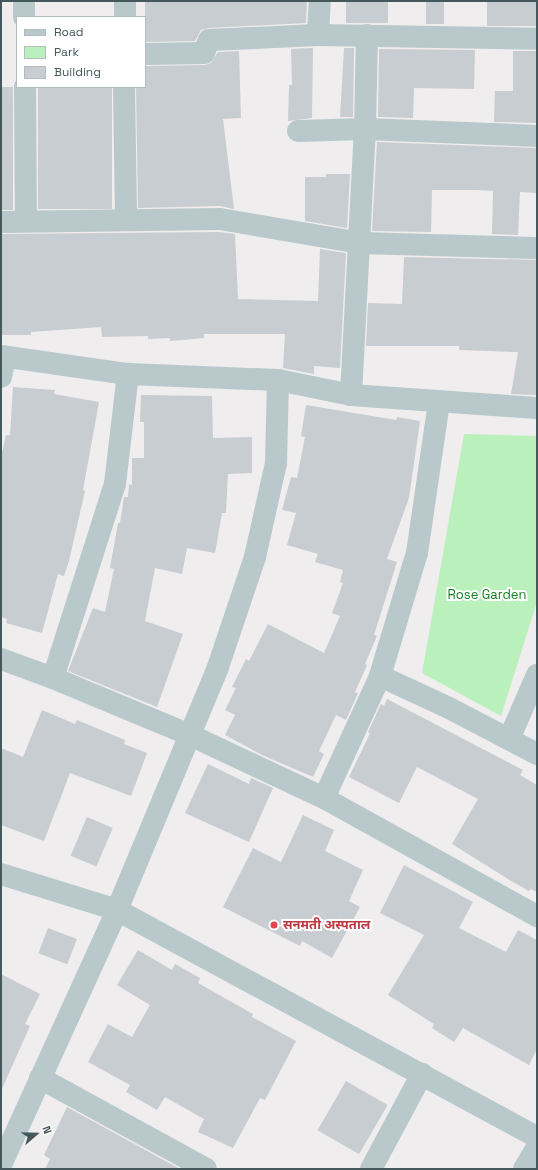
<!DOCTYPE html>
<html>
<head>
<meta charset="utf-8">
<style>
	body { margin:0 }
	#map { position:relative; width:538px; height:1170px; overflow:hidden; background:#f0edee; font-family:"Space Grotesk","Noto Sans Devanagari",sans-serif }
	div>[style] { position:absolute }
	.green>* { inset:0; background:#b9f0bc }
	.building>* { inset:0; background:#c7cdd0; transform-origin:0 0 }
	.minor>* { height:22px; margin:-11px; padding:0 11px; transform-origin:11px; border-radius:11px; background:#b8c8cb }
	.tertiary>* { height:22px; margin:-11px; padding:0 11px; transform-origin:11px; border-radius:11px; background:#b8c8cb }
	.dots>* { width:11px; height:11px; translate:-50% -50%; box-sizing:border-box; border:2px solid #fff; border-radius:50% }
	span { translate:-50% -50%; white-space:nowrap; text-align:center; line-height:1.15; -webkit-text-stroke:4px #fff; paint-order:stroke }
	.park-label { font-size:13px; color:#147e24 }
	.health-label { font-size:13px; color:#be3a42; font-weight:700 }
	.left { translate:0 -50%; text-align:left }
	.frame { position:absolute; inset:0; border:2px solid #45585b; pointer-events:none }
	.legend { position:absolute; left:16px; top:16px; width:130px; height:72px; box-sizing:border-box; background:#fff; border:1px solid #b5bcbd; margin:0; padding:5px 7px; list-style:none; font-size:12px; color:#45585b }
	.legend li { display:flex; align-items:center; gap:8px; height:20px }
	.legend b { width:20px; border:1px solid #b5bcbd }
	.north { position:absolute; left:16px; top:1114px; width:40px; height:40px; -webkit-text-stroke:3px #fff; paint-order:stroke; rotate:70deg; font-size:11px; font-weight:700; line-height:16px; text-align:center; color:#45585b }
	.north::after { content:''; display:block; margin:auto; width:14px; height:18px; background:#45585b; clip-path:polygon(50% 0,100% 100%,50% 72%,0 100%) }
</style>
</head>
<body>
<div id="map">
	<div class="green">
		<div style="clip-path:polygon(464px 434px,537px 436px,537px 602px,501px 716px,422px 673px)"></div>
	</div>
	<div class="building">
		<div style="clip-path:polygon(145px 1px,307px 1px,306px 23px,208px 28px,201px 30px,195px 41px,145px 42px)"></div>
		<div style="left:346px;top:1px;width:42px;height:22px"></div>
		<div style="left:426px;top:1px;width:18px;height:23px"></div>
		<div style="left:487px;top:1px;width:50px;height:25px"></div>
		<div style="clip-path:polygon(313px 48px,312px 118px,288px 121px,289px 85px,292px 85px,291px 49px)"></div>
		<div style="clip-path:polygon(344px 48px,354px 48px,353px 117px,340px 117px)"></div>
		<div style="clip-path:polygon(379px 49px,475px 50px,474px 89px,414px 88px,413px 118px,378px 117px)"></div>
		<div style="clip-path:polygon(239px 51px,241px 118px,223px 119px,234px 209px,220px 206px,138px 208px,136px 87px,145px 87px,145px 66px,205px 65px,211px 63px,218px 52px)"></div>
		<div style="clip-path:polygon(513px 51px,537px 51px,537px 123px,494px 122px,495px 91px,513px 91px)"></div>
		<div style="left:1px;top:87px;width:12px;height:123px"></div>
		<div style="left:38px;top:87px;width:74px;height:122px"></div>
		<div style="clip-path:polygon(377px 142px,537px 148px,537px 193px,520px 192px,518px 235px,492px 234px,493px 191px,477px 190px,432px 190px,431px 232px,372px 231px)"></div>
		<div style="clip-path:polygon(326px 174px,350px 174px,347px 228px,305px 221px,305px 177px,326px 177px)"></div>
		<div style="clip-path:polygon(219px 232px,235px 234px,238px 299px,318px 301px,320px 249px,346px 253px,340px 368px,314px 366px,314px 374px,283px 368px,285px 334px,204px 334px,204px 338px,170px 341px,170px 338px,148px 339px,148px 336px,102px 337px,101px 327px,31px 332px,31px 335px,1px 335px,1px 234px)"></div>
		<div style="clip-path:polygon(404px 257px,537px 260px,537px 395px,511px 394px,518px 352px,459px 350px,459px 346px,366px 346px,368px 303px,402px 304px)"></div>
		<div style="clip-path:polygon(13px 387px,55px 390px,54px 394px,99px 402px,83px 490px,85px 491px,69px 561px,64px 576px,58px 574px,42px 633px,6px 623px,7px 619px,1px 617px,1px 457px,6px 435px,10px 435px)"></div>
		<div style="clip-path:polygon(141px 395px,212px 396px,213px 438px,252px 437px,252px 473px,228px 474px,226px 513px,222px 513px,215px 553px,187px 548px,182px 574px,155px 568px,145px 621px,183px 634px,157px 707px,68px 671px,93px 608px,105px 612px,114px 569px,110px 568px,118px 523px,120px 523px,124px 497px,128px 497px,129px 484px,132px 485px,132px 458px,144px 458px,144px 422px,140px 422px)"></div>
		<div style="clip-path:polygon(306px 405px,396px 420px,397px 417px,420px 421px,409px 498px,387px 559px,397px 562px,374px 635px,377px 636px,365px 664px,367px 665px,355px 692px,358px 693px,346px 720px,336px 715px,319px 751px,324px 754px,313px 777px,262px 755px,225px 735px,235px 715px,225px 710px,236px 688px,232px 687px,246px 659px,249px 661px,268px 624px,324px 653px,340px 616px,332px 613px,343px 583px,340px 582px,343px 570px,315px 562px,318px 554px,287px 545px,296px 513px,282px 510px,291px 477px,297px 478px,305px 437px,301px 436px)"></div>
		<div style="clip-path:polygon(387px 699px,523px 770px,520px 775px,537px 785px,537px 892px,531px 889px,529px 891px,511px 881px,452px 844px,478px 799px,417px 767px,399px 803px,349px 777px,366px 742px,370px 733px,368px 732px,381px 704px,384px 706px)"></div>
		<div style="clip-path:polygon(42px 710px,75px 724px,77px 720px,125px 740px,124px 744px,147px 753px,131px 796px,70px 773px,44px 841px,1px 825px,1px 748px,23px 757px)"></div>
		<div style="clip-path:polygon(208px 764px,249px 784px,251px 778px,273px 788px,249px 842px,185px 813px)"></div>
		<div style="clip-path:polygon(303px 815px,334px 830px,325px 851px,363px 870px,349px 901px,360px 907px,332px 958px,302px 941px,300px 946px,223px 907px,253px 848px,281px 862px)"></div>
		<div style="left:87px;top:817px;width:28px;height:42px;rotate:23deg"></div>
		<div style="clip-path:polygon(404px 865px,473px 902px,459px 928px,506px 952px,518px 930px,537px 940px,537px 1049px,529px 1065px,463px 1028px,454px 1042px,432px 1028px,434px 1024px,388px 995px,424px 935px,380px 913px)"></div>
		<div style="left:48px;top:928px;width:31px;height:27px;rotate:21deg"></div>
		<div style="clip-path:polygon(138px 950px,172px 970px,175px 964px,200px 978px,198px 983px,253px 1014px,252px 1017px,296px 1041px,265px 1100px,260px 1098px,233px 1148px,198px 1132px,204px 1119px,165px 1097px,157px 1110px,126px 1092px,130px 1085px,88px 1062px,108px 1024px,132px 1037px,150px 1005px,117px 985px)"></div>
		<div style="clip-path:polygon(1px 974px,40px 994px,25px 1024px,30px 1026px,1px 1091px)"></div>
		<div style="left:346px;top:1081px;width:48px;height:57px;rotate:30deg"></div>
		<div style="clip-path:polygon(67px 1107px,180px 1169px,45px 1169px,50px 1159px,44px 1155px)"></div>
	</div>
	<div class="minor">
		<div style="left:24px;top:1px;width:16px;rotate:90deg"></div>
		<div style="left:125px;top:17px;width:16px;rotate:-90deg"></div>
		<div style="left:318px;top:35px;width:34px;rotate:-87deg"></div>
		<div style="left:145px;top:54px;width:59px;rotate:-1deg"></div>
		<div style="left:204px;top:53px;width:14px;rotate:-69deg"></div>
		<div style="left:209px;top:40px;width:109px;rotate:-2.6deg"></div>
		<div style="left:318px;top:35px;width:219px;rotate:1deg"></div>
		<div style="left:25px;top:87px;width:134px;rotate:89.6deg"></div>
		<div style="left:124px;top:87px;width:133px;rotate:89.1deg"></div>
		<div style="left:298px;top:131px;width:67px;rotate:-1.7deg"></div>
		<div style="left:365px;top:129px;width:172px;rotate:2.3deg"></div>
		<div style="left:1px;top:222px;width:219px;rotate:-0.8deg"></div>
		<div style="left:220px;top:219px;width:142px;rotate:9.7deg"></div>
		<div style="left:360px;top:243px;width:177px;rotate:1.6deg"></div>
		<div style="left:1px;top:356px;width:128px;rotate:8.1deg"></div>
		<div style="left:128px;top:374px;width:150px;rotate:2.3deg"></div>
		<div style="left:1px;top:377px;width:20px;rotate:-79deg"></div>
		<div style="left:351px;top:395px;width:266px;rotate:-87deg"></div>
		<div style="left:365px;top:129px;width:94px;rotate:-88.8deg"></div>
		<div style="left:1px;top:659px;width:55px;rotate:20.1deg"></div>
		<div style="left:53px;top:678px;width:148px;rotate:22.6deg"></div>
		<div style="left:190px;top:735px;width:148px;rotate:25.2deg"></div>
		<div style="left:324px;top:798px;width:244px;rotate:29deg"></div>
		<div style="left:380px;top:676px;width:78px;rotate:24.9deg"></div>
		<div style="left:451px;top:709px;width:97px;rotate:27.6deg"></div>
		<div style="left:53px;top:678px;width:204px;rotate:-72.3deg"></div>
		<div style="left:115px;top:484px;width:111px;rotate:-83.3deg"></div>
		<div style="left:509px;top:739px;width:70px;rotate:-66.4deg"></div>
		<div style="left:324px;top:798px;width:134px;rotate:-65.3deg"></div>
		<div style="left:380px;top:676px;width:128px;rotate:-73.3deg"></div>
		<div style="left:417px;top:553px;width:153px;rotate:-81.7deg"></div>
		<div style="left:40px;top:1078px;width:189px;rotate:28.7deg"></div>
		<div style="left:1px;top:1165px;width:280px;rotate:-65.5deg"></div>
		<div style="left:371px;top:1169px;width:108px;rotate:-61.8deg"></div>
		<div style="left:524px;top:1169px;width:26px;rotate:-59deg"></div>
	</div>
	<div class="tertiary">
		<div style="left:1px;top:874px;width:121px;rotate:17.2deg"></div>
		<div style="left:117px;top:910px;width:477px;rotate:28.4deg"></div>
		<div style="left:117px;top:910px;width:263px;rotate:-67.4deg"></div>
		<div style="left:218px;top:667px;width:116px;rotate:-71.4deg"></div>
		<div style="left:255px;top:557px;width:96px;rotate:-77.4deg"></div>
		<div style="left:276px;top:463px;width:83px;rotate:-88.6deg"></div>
		<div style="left:278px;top:380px;width:75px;rotate:11.6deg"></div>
		<div style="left:351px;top:395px;width:186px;rotate:4deg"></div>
	</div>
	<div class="dots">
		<div style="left:274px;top:925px;background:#e0444e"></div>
	</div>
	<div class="park-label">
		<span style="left:487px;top:595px">Rose Garden</span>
	</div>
	<div class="health-label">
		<span class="left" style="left:283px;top:925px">सनमती अस्पताल</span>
	</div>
	<div class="frame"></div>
	<ul class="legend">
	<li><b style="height:5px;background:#b8c8cb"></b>Road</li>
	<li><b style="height:11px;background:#b9f0bc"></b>Park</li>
	<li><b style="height:11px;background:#c7cdd0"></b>Building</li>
	</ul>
	<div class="north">N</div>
</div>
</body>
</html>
